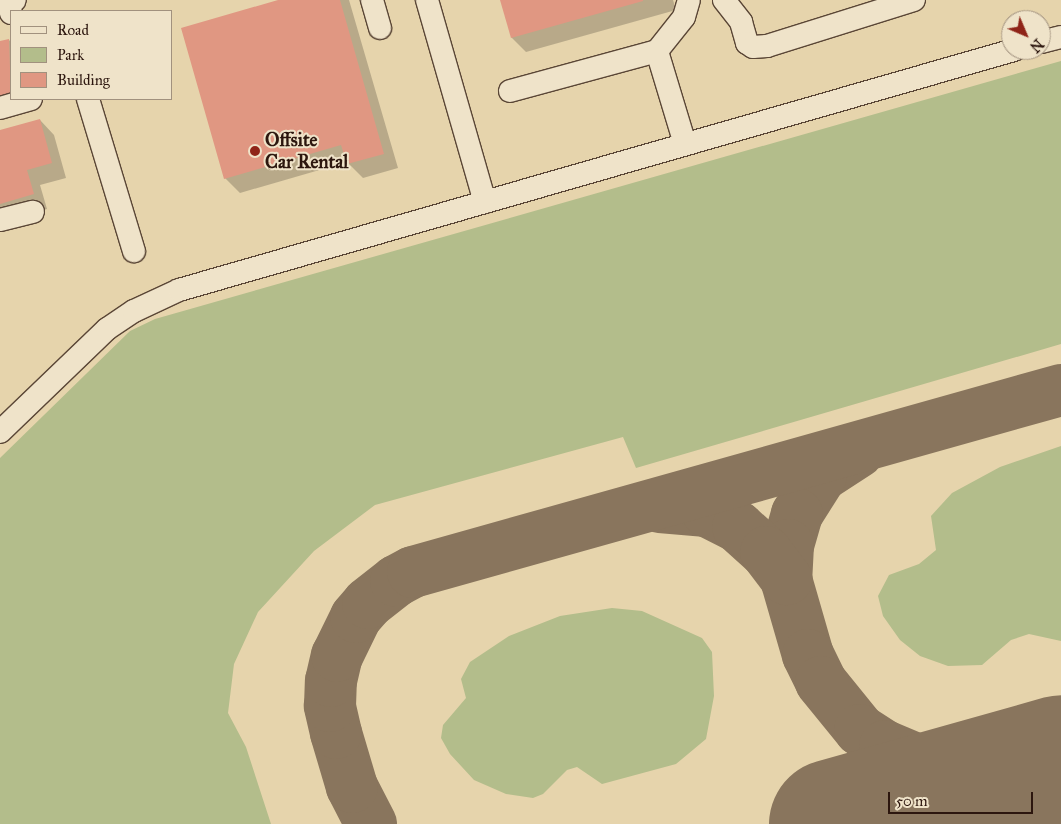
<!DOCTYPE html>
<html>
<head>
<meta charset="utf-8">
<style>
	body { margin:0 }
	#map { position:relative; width:1061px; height:824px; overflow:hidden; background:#e6d4ac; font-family:"IM FELL Great Primer",serif }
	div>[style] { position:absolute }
	.green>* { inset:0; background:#b3bd8b }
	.shadow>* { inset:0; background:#0003 }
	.taxiway>* { height:52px; margin:-26px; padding:0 26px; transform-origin:26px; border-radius:26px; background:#89755d }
	.runway>* { height:131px; margin:-65.5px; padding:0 65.5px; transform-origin:65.5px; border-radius:65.5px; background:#89755d }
	.building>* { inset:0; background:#e09782 }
	.roads { filter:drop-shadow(1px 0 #5a4636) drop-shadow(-1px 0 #5a4636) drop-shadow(0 1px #5a4636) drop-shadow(0 -1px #5a4636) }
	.minor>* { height:22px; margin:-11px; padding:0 11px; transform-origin:11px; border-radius:11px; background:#efe3c9 }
	.dots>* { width:14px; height:14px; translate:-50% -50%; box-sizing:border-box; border:2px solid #efe3c9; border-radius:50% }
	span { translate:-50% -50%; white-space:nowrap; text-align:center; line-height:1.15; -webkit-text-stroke:4px #efe3c9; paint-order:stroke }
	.poi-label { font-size:19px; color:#2c160e; font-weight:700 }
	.left { translate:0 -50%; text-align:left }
	.legend { position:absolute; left:10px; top:10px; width:162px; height:90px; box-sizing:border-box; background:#efe3c9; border:1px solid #a1917e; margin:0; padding:6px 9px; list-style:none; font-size:15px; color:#2c160e }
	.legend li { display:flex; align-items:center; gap:10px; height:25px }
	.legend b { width:25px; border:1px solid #a1917e }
	.north { position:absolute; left:1001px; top:10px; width:50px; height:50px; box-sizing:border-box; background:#efe3c9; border:1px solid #a1917e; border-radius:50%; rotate:135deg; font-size:14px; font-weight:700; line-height:20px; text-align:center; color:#2c160e }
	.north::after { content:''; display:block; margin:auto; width:18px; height:22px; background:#8f2418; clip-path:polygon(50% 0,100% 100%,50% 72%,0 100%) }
	.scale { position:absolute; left:888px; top:792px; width:145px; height:22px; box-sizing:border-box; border:2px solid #2c160e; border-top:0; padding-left:6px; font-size:15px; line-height:18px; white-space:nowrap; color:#2c160e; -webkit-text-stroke:4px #efe3c9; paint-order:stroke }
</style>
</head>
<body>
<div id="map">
	<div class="green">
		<div style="clip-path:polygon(1061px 61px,1061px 344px,636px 468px,623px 437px,375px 505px,314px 551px,258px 612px,234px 664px,228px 713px,246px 747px,271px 824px,0 824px,0 458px,130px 331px,155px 319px)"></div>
		<div style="clip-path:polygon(1061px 446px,1061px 641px,1029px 634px,1011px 640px,982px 665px,948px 666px,920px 656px,900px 640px,883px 616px,878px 596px,889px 575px,919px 564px,936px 550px,931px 516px,952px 493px,1000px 467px)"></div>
		<div style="clip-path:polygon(612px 608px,642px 611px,702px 638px,712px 652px,714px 696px,706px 739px,676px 764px,602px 784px,577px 767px,567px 770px,543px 794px,533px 798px,506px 794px,474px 780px,450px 754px,441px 738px,443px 725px,466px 698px,461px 679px,470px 662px,509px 636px,560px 616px)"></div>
	</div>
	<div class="shadow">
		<div style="clip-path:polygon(283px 0,349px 0,398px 168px,363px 178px,347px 162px,240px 193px,225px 178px)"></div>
		<div style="clip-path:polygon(501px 0,673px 0,676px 10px,526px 52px,512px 38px)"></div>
		<div style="clip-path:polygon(9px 40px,11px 42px,11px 99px,0 42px)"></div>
		<div style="clip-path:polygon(40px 120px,54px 135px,66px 178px,40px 185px,47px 209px,0 222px,0 132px)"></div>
	</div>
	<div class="taxiway">
		<div style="left:858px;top:452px;width:44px;rotate:147deg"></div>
		<div style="left:821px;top:476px;width:45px;rotate:122.3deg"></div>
		<div style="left:797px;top:514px;width:32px;rotate:106deg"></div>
		<div style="left:788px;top:545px;width:34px;rotate:93deg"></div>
		<div style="left:786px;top:579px;width:79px;rotate:73.9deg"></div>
		<div style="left:808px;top:655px;width:30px;rotate:64deg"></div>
		<div style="left:821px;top:682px;width:62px;rotate:50.9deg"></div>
		<div style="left:860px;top:730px;width:30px;rotate:33deg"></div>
		<div style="left:885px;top:746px;width:47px;rotate:22.7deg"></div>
		<div style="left:928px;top:764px;width:88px;rotate:5.8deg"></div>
		<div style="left:660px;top:507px;width:47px;rotate:4.9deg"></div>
		<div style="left:707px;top:511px;width:35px;rotate:27deg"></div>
		<div style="left:738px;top:527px;width:38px;rotate:42deg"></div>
		<div style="left:766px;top:552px;width:34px;rotate:53deg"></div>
		<div style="left:371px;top:824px;width:42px;rotate:-117.2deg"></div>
		<div style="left:352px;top:787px;width:56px;rotate:-106.5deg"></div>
		<div style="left:336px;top:733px;width:28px;rotate:-103deg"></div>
		<div style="left:330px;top:706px;width:25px;rotate:-88deg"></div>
		<div style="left:331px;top:681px;width:26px;rotate:-77deg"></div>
		<div style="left:337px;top:656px;width:43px;rotate:-64deg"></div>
		<div style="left:356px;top:617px;width:18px;rotate:-49deg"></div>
		<div style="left:368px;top:603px;width:36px;rotate:-38deg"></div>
		<div style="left:396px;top:581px;width:19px;rotate:-28deg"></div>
		<div style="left:413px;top:572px;width:673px;rotate:-15.69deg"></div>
	</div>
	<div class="runway">
		<div style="left:834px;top:824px;width:236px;rotate:-15.7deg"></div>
	</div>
	<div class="building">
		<div style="clip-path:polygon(278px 0,340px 0,384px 154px,347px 164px,341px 145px,224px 179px,181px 28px)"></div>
		<div style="clip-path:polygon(500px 0,643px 0,643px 1px,511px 38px)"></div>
		<div style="clip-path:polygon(9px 39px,11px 96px,0 99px,0 41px)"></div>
		<div style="clip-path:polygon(40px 119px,52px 163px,27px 170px,34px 194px,0 204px,0 130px)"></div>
	</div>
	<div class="roads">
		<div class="minor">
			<div style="left:372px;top:0;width:29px;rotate:74deg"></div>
			<div style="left:427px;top:0;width:210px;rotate:74deg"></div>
			<div style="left:724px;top:0;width:28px;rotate:52deg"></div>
			<div style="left:741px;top:22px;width:22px;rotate:74deg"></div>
			<div style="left:747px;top:43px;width:7px;rotate:34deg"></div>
			<div style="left:753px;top:47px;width:14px;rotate:-4deg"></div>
			<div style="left:767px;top:46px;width:154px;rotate:-17.4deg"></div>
			<div style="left:11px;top:13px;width:11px;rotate:-105deg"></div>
			<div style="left:8px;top:2px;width:7px;rotate:-16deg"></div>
			<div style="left:1041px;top:42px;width:21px;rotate:-14deg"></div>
			<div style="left:510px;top:91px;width:152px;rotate:-15.2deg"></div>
			<div style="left:88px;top:99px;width:159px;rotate:73.2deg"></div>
			<div style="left:0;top:108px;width:32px;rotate:-16deg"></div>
			<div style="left:685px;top:144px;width:97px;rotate:-106.8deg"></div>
			<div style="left:657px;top:51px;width:43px;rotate:-51.5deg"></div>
			<div style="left:684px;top:17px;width:18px;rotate:-74deg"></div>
			<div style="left:0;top:220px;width:34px;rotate:-14deg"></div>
			<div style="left:0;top:432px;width:149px;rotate:-43.9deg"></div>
			<div style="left:107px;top:329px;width:32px;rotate:-34deg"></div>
			<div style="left:134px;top:311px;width:50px;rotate:-25deg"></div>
			<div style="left:179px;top:290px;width:869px;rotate:-16.04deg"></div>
		</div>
	</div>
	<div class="dots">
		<div style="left:255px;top:151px;background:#8f2418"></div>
	</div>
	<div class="poi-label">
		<span class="left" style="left:265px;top:151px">Offsite<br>Car Rental</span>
	</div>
	<ul class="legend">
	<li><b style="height:6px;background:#efe3c9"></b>Road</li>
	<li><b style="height:14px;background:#b3bd8b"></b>Park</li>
	<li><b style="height:14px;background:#e09782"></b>Building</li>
	</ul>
	<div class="north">N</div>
	<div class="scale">50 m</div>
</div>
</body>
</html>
